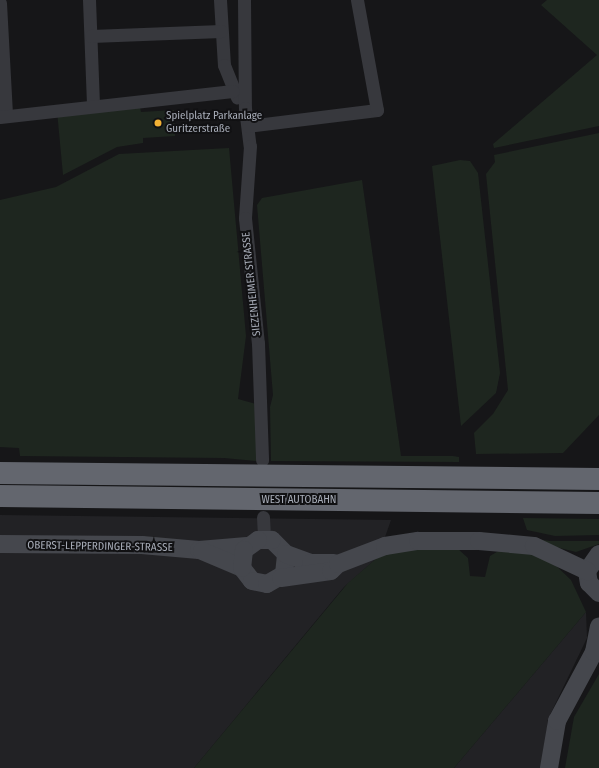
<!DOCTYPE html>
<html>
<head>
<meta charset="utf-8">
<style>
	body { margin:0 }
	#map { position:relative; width:599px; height:768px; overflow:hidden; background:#161618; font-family:"Fira Sans Condensed",sans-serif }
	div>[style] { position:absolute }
	.built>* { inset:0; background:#222225 }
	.green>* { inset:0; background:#1e261f }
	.street>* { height:13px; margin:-6.5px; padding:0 6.5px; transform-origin:6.5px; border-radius:6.5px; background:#37383d }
	.secondary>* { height:18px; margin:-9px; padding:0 9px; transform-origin:9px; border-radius:9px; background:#45474d }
	.highway>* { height:22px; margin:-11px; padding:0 11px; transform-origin:11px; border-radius:11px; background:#63666e }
	.dots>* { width:11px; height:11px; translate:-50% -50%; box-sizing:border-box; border:2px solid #111113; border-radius:50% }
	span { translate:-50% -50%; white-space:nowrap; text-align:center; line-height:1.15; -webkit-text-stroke:4px #111113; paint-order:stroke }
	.poi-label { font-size:11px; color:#a8adb8 }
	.left { translate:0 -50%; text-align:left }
	.street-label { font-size:11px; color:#a8adb8 }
</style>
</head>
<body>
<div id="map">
	<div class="built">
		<div style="clip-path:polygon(0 515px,391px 520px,378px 557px,344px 587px,194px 768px,0 768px)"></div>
		<div style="clip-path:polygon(586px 612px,587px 638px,548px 719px,543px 768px,454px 768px)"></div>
	</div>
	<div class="green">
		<div style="clip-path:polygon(547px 0,599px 0,599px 126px,494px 148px,493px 144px,597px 55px,541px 5px)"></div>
		<div style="clip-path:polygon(140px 107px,141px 112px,174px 110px,175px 136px,143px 138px,143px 143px,117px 147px,63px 175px,57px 111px)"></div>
		<div style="clip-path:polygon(599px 133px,599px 415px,563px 453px,476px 454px,474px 433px,493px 414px,508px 390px,486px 174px,495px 162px,494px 155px)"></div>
		<div style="clip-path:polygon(229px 148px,246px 336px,238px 399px,256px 404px,257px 461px,224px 458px,20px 456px,19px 448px,0 447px,0 200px,56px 187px,119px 154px)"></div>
		<div style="clip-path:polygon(460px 160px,470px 161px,478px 173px,500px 373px,496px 393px,461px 426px,432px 166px)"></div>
		<div style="clip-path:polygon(362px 180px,401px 456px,453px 456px,459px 457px,459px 462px,271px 461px,270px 407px,273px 395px,257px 205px,262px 198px)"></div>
		<div style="clip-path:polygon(523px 518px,599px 519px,599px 535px,555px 536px,527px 530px)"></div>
		<div style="clip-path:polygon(507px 535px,550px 541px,599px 541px,599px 544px,576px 552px)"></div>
		<div style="clip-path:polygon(404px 549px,458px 549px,468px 558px,470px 576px,485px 577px,490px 556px,500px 550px,521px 550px,548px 558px,571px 580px,586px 612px,454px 768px,194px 768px,348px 583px,378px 557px)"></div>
		<div style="clip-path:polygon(599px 674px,599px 768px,565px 768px,574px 717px)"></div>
	</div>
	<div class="street">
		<div style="left:89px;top:0;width:105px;rotate:87.8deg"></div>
		<div style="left:220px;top:0;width:65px;rotate:86.5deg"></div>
		<div style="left:224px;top:65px;width:35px;rotate:68deg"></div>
		<div style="left:244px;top:0;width:108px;rotate:89.5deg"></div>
		<div style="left:245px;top:108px;width:38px;rotate:83deg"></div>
		<div style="left:250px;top:146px;width:72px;rotate:94deg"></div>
		<div style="left:245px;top:218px;width:126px;rotate:84.1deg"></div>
		<div style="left:258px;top:343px;width:117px;rotate:88deg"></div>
		<div style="left:0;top:3px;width:112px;rotate:86.9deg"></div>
		<div style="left:91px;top:36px;width:130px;rotate:-2.2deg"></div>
		<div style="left:0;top:117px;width:234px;rotate:-6.4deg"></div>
		<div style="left:248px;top:126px;width:130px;rotate:-7.1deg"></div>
		<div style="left:377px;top:110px;width:112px;rotate:-100.3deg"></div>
		<div style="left:263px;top:517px;width:22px;rotate:87deg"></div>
	</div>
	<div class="secondary">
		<div style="left:0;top:544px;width:142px;rotate:0.4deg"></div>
		<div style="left:142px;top:545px;width:57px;rotate:5deg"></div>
		<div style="left:199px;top:550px;width:48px;rotate:-4.8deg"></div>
		<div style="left:202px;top:551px;width:43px;rotate:23deg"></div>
		<div style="left:242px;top:568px;width:16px;rotate:52deg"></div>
		<div style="left:252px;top:581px;width:15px;rotate:11deg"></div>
		<div style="left:267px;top:584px;width:20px;rotate:-30deg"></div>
		<div style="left:284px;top:574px;width:20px;rotate:-84deg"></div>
		<div style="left:286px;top:554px;width:20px;rotate:-135deg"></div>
		<div style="left:272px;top:540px;width:14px;rotate:180deg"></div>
		<div style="left:258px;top:540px;width:17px;rotate:144deg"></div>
		<div style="left:244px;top:550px;width:18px;rotate:96deg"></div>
		<div style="left:286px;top:554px;width:27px;rotate:20deg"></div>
		<div style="left:311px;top:563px;width:23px"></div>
		<div style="left:599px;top:554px;width:21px;rotate:125deg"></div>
		<div style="left:587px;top:571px;width:12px;rotate:81deg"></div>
		<div style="left:589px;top:583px;width:14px;rotate:45deg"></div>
		<div style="left:281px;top:578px;width:50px;rotate:-8deg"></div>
		<div style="left:331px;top:571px;width:10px;rotate:-45deg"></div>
		<div style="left:338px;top:564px;width:50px;rotate:-21deg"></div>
		<div style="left:385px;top:546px;width:33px;rotate:-9deg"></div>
		<div style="left:418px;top:541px;width:61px"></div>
		<div style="left:479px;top:541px;width:55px;rotate:5.2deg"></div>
		<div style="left:534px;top:546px;width:59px;rotate:25.3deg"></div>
		<div style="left:549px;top:768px;width:48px;rotate:-80.3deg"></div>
		<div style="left:557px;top:721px;width:78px;rotate:-61.8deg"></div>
		<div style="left:594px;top:652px;width:26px;rotate:-79deg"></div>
	</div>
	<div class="highway">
		<div style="left:0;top:473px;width:599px;rotate:0.57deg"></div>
		<div style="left:0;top:496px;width:599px;rotate:0.67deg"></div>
	</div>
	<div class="dots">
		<div style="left:158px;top:123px;background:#f2b134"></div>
	</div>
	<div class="poi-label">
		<span class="left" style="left:166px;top:123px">Spielplatz Parkanlage<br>Guritzerstraße</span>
	</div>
	<div class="street-label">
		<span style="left:252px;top:284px;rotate:-96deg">SIEZENHEIMER STRASSE</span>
		<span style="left:299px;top:500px">WEST AUTOBAHN</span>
		<span style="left:100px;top:547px;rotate:1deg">OBERST-LEPPERDINGER-STRASSE</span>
	</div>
</div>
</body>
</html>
